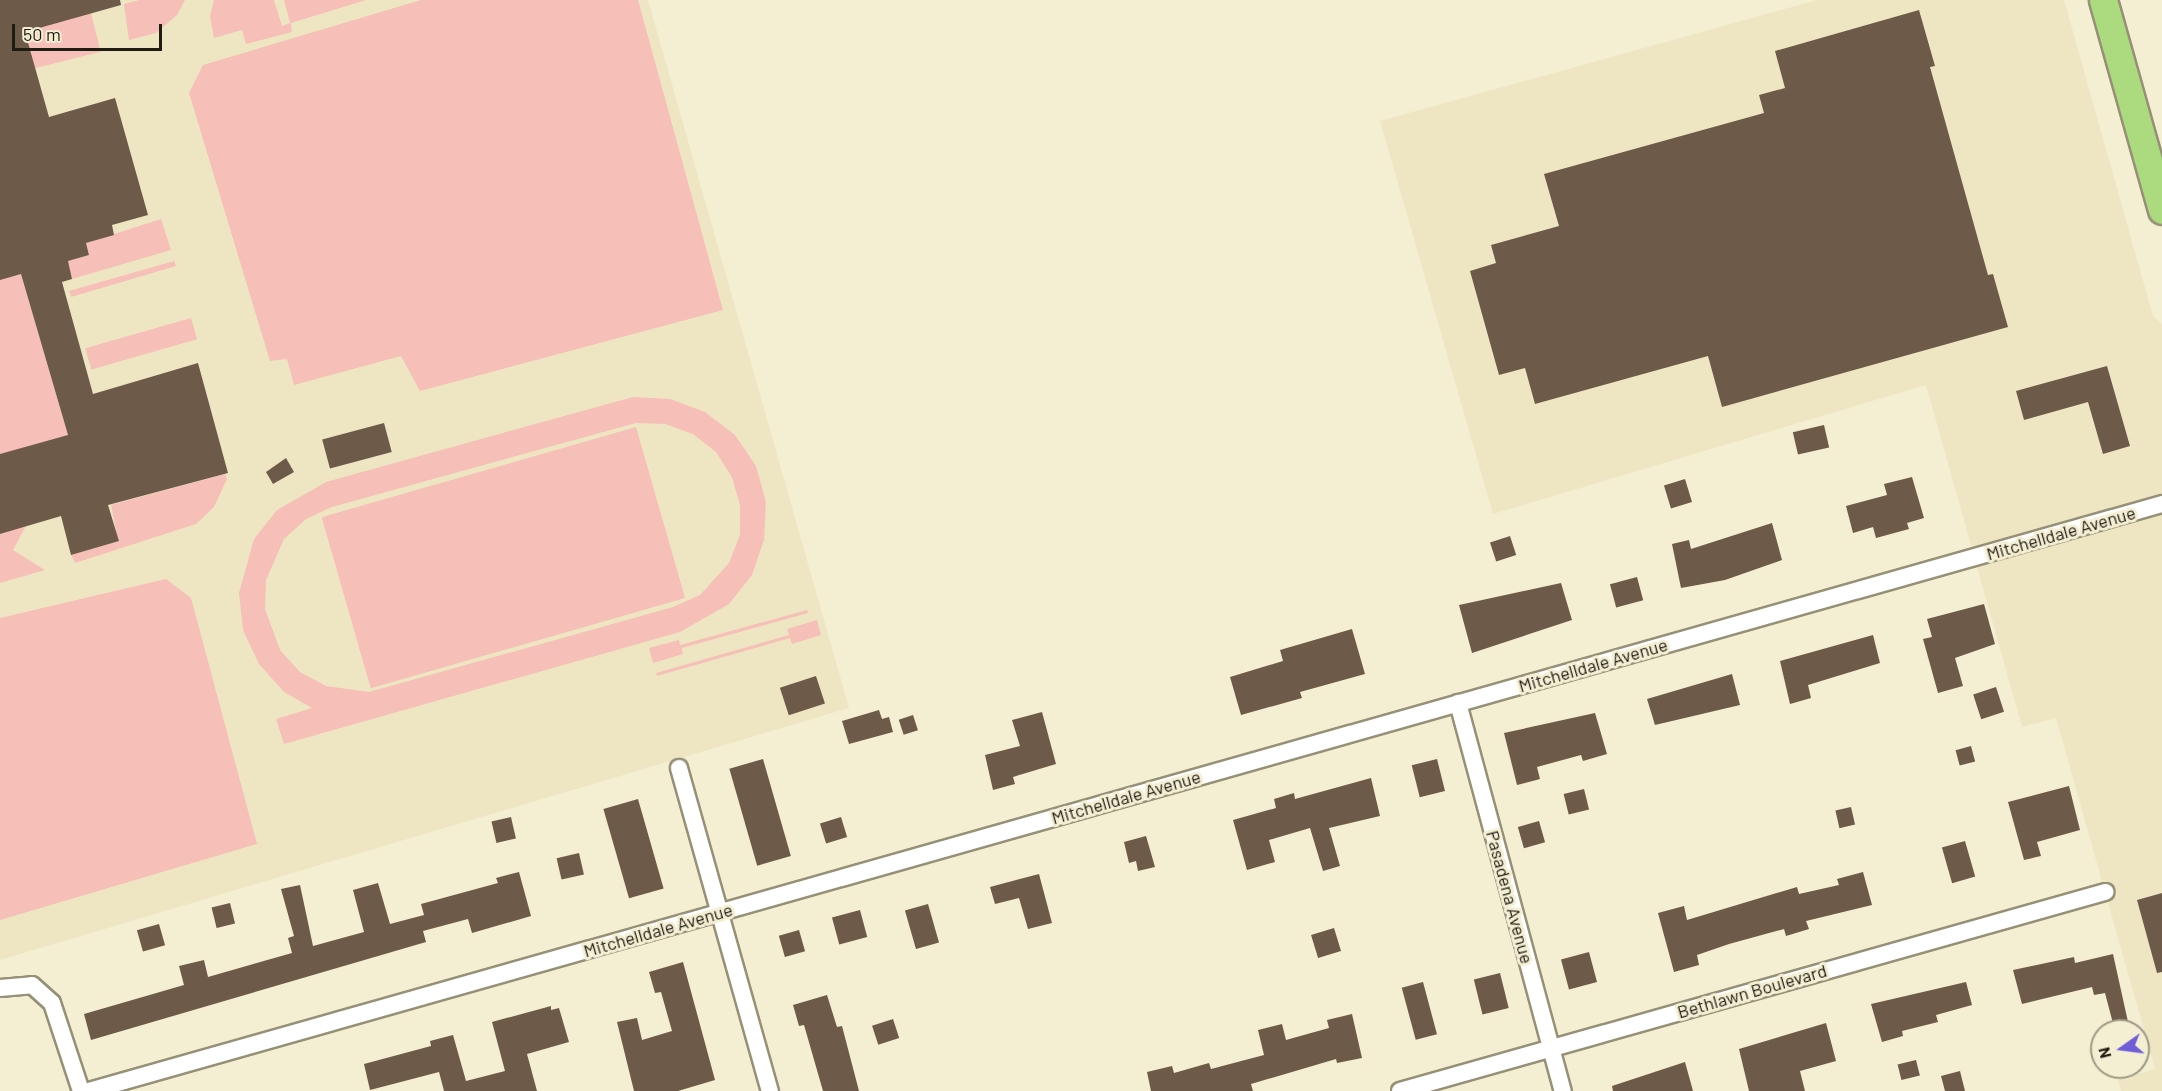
<!DOCTYPE html>
<html>
<head>
<meta charset="utf-8">
<style>
	body { margin:0 }
	#map { position:relative; width:2162px; height:1091px; overflow:hidden; background:#f4eed3; font-family:Barlow,sans-serif }
	div>[style] { position:absolute }
	.built>* { inset:0; background:#eee6c3 }
	.green>* { inset:0; background:#f6bfb7; transform-origin:0 0 }
	.building>* { inset:0; background:#6e5a49; transform-origin:0 0 }
	.roads { filter:drop-shadow(2px 0 #969077) drop-shadow(-2px 0 #969077) drop-shadow(0 2px #969077) drop-shadow(0 -2px #969077) }
	.minor>* { height:16px; margin:-8px; padding:0 8px; transform-origin:8px; border-radius:8px; background:#fff }
	.trunk>* { height:27px; margin:-13.5px; padding:0 13.5px; transform-origin:13.5px; border-radius:13.5px; background:#acda7e }
	span { translate:-50% -50%; white-space:nowrap; text-align:center; line-height:1.15; -webkit-text-stroke:6px #f4eed3; paint-order:stroke }
	.street-label { font-size:18px; color:#1f1d13 }
	.north { position:absolute; left:2090px; top:1019px; width:60px; height:60px; box-sizing:border-box; background:#f4eed3; border:2px solid #9f9a86; border-radius:50%; rotate:256deg; font-size:16px; font-weight:700; line-height:24px; text-align:center; color:#1f1d13 }
	.north::after { content:''; display:block; margin:auto; width:21px; height:27px; background:#705dd8; clip-path:polygon(50% 0,100% 100%,50% 72%,0 100%) }
	.scale { position:absolute; left:12px; top:24px; width:150px; height:27px; box-sizing:border-box; border:3px solid #1f1d13; border-top:0; padding-left:8px; font-size:18px; line-height:21px; white-space:nowrap; color:#1f1d13; -webkit-text-stroke:4px #f4eed3; paint-order:stroke }
</style>
</head>
<body>
<div id="map">
	<div class="built">
		<div style="clip-path:polygon(0 0,648px 0,849px 708px,0 960px)"></div>
		<div style="clip-path:polygon(1817px 0,2064px 0,2153px 316px,2162px 324px,2162px 1091px,2121px 1091px,2118px 1080px,2155px 1069px,2056px 718px,2022px 727px,1926px 385px,1493px 514px,1380px 121px)"></div>
	</div>
	<div class="green">
		<div style="clip-path:polygon(139px 0,185px 0,177px 15px,156px 33px,129px 40px,124px 4px)"></div>
		<div style="clip-path:polygon(214px 0,274px 0,282px 26px,290px 23px,284px 0,366px 0,291px 23px,292px 32px,246px 44px,242px 30px,214px 38px,210px 16px)"></div>
		<div style="clip-path:polygon(421px 0,638px 0,723px 310px,420px 391px,401px 356px,294px 385px,287px 359px,270px 361px,189px 93px,203px 65px)"></div>
		<div style="left:91px;top:13px;width:40px;height:70px;rotate:76deg"></div>
		<div style="clip-path:polygon(161px 219px,171px 250px,72px 279px,67px 261px,89px 255px,86px 243px)"></div>
		<div style="clip-path:polygon(174px 261px,176px 266px,71px 297px,69px 291px)"></div>
		<div style="clip-path:polygon(21px 274px,70px 442px,0 454px,0 277px)"></div>
		<div style="left:191px;top:318px;width:22px;height:110px;rotate:74deg"></div>
		<div style="clip-path:polygon(evenodd,633px 397px,670px 399px,705px 412px,735px 435px,756px 466px,766px 502px,764px 540px,752px 575px,729px 604px,680px 632px,284px 744px,276px 719px,312px 708px,284px 692px,259px 664px,243px 630px,239px 593px,254px 539px,277px 510px,326px 482px,633px 397px,636px 423px,665px 424px,693px 434px,716px 452px,732px 477px,740px 505px,740px 535px,729px 563px,700px 595px,673px 607px,369px 692px,326px 686px,300px 672px,280px 650px,265px 609px,266px 580px,284px 539px,306px 519px,332px 507px,636px 423px)"></div>
		<div style="left:636px;top:427px;width:178px;height:327px;rotate:74deg"></div>
		<div style="clip-path:polygon(225px 474px,227px 479px,214px 507px,196px 524px,75px 563px,71px 555px,118px 541px,111px 505px)"></div>
		<div style="clip-path:polygon(26px 526px,13px 550px,45px 570px,0 583px,0 534px)"></div>
		<div style="clip-path:polygon(166px 579px,191px 598px,257px 844px,0 920px,0 618px)"></div>
		<div style="clip-path:polygon(807px 610px,808px 613px,682px 648px,683px 654px,653px 663px,649px 648px,679px 640px,680px 645px)"></div>
		<div style="clip-path:polygon(817px 620px,821px 635px,792px 644px,790px 638px,657px 676px,656px 673px,789px 635px,787px 629px)"></div>
	</div>
	<div class="building">
		<div style="clip-path:polygon(0 0,120px 0,121px 5px,25px 32px,49px 117px,115px 98px,148px 215px,112px 225px,114px 235px,86px 243px,89px 255px,68px 261px,72px 279px,62px 282px,93px 394px,198px 363px,228px 473px,108px 505px,119px 541px,71px 555px,61px 516px,0 534px,0 454px,68px 435px,21px 274px,0 280px)"></div>
		<div style="clip-path:polygon(1919px 10px,1935px 66px,1930px 67px,1988px 275px,1993px 274px,2008px 327px,1722px 407px,1708px 356px,1535px 404px,1525px 368px,1499px 375px,1470px 271px,1496px 263px,1491px 245px,1559px 226px,1544px 174px,1764px 113px,1759px 95px,1785px 88px,1775px 51px)"></div>
		<div style="clip-path:polygon(2107px 366px,2130px 446px,2103px 454px,2088px 402px,2024px 420px,2016px 391px)"></div>
		<div style="left:384px;top:423px;width:30px;height:64px;rotate:75deg"></div>
		<div style="left:1824px;top:425px;width:23px;height:32px;rotate:77deg"></div>
		<div style="clip-path:polygon(286px 458px,294px 472px,273px 484px,266px 472px)"></div>
		<div style="clip-path:polygon(1912px 477px,1924px 518px,1907px 523px,1909px 529px,1876px 538px,1873px 527px,1853px 533px,1846px 506px,1887px 495px,1884px 484px)"></div>
		<div style="left:1685px;top:479px;width:24px;height:22px;rotate:73deg"></div>
		<div style="clip-path:polygon(1772px 523px,1782px 560px,1725px 580px,1681px 588px,1672px 544px,1689px 540px,1691px 549px)"></div>
		<div style="left:1510px;top:536px;width:20px;height:21px;rotate:72deg"></div>
		<div style="left:1637px;top:577px;width:24px;height:28px;rotate:75deg"></div>
		<div style="clip-path:polygon(1561px 583px,1572px 620px,1472px 653px,1459px 605px)"></div>
		<div style="clip-path:polygon(1984px 604px,1995px 644px,1955px 658px,1963px 686px,1938px 693px,1923px 639px,1932px 637px,1927px 619px)"></div>
		<div style="clip-path:polygon(1352px 629px,1365px 674px,1300px 692px,1302px 698px,1241px 715px,1230px 677px,1283px 661px,1280px 650px)"></div>
		<div style="clip-path:polygon(1873px 635px,1880px 663px,1808px 685px,1811px 698px,1790px 704px,1780px 661px)"></div>
		<div style="clip-path:polygon(1732px 674px,1740px 705px,1655px 725px,1647px 699px)"></div>
		<div style="left:816px;top:676px;width:29px;height:38px;rotate:72deg"></div>
		<div style="left:1996px;top:687px;width:26px;height:24px;rotate:72deg"></div>
		<div style="clip-path:polygon(879px 710px,882px 719px,889px 717px,893px 732px,849px 744px,842px 721px)"></div>
		<div style="clip-path:polygon(1042px 712px,1056px 764px,1013px 777px,1015px 784px,993px 790px,985px 755px,1020px 746px,1012px 720px)"></div>
		<div style="clip-path:polygon(1595px 713px,1607px 754px,1583px 761px,1581px 755px,1537px 767px,1540px 779px,1517px 785px,1504px 733px)"></div>
		<div style="left:913px;top:715px;width:16px;height:15px;rotate:72deg"></div>
		<div style="left:1971px;top:746px;width:16px;height:16px;rotate:75deg"></div>
		<div style="left:763px;top:759px;width:101px;height:35px;rotate:74deg"></div>
		<div style="left:1437px;top:759px;width:33px;height:26px;rotate:76deg"></div>
		<div style="clip-path:polygon(1371px 778px,1380px 816px,1329px 828px,1340px 866px,1323px 871px,1310px 828px,1269px 840px,1275px 862px,1247px 870px,1233px 820px,1276px 808px,1274px 799px,1294px 793px,1295px 799px)"></div>
		<div style="clip-path:polygon(2069px 786px,2080px 830px,2037px 842px,2041px 856px,2024px 860px,2008px 802px)"></div>
		<div style="left:1584px;top:789px;width:21px;height:21px;rotate:76deg"></div>
		<div style="left:638px;top:799px;width:93px;height:36px;rotate:74deg"></div>
		<div style="left:1851px;top:807px;width:18px;height:16px;rotate:77deg"></div>
		<div style="left:511px;top:817px;width:22px;height:20px;rotate:77deg"></div>
		<div style="left:841px;top:817px;width:21px;height:22px;rotate:73deg"></div>
		<div style="left:1539px;top:821px;width:22px;height:22px;rotate:74deg"></div>
		<div style="clip-path:polygon(1146px 836px,1155px 867px,1138px 871px,1136px 861px,1129px 863px,1124px 842px)"></div>
		<div style="left:1965px;top:841px;width:37px;height:24px;rotate:74deg"></div>
		<div style="left:579px;top:853px;width:22px;height:23px;rotate:77deg"></div>
		<div style="clip-path:polygon(519px 872px,531px 916px,472px 933px,468px 919px,423px 931px,426px 942px,91px 1040px,84px 1014px,184px 985px,179px 966px,204px 960px,208px 977px,292px 953px,288px 938px,294px 936px,281px 889px,300px 885px,313px 946px,364px 932px,353px 890px,378px 883px,390px 924px,424px 915px,421px 904px,498px 883px,496px 878px)"></div>
		<div style="clip-path:polygon(1863px 872px,1872px 905px,1806px 921px,1809px 929px,1786px 936px,1784px 929px,1729px 944px,1697px 955px,1699px 965px,1674px 972px,1658px 913px,1684px 906px,1687px 920px,1797px 887px,1799px 894px,1839px 885px,1837px 879px)"></div>
		<div style="clip-path:polygon(1039px 874px,1052px 923px,1028px 929px,1019px 898px,995px 904px,990px 887px)"></div>
		<div style="clip-path:polygon(2162px 893px,2162px 972px,2157px 973px,2137px 900px)"></div>
		<div style="left:230px;top:903px;width:21px;height:19px;rotate:76deg"></div>
		<div style="left:928px;top:904px;width:40px;height:24px;rotate:74deg"></div>
		<div style="left:860px;top:910px;width:28px;height:29px;rotate:75deg"></div>
		<div style="left:159px;top:924px;width:22px;height:23px;rotate:74deg"></div>
		<div style="left:1334px;top:928px;width:24px;height:24px;rotate:73deg"></div>
		<div style="left:799px;top:930px;width:22px;height:21px;rotate:74deg"></div>
		<div style="left:1589px;top:952px;width:31px;height:29px;rotate:75deg"></div>
		<div style="clip-path:polygon(2113px 954px,2130px 1031px,2115px 1031px,2105px 993px,2094px 995px,2092px 987px,2022px 1004px,2013px 970px,2074px 957px,2075px 963px)"></div>
		<div style="clip-path:polygon(683px 962px,715px 1080px,678px 1091px,634px 1091px,617px 1022px,637px 1018px,642px 1040px,672px 1031px,661px 992px,655px 993px,649px 972px)"></div>
		<div style="left:1500px;top:973px;width:36px;height:27px;rotate:76deg"></div>
		<div style="left:1423px;top:982px;width:54px;height:22px;rotate:75deg"></div>
		<div style="clip-path:polygon(1966px 982px,1972px 1005px,1936px 1015px,1938px 1022px,1902px 1031px,1903px 1036px,1882px 1042px,1871px 1004px)"></div>
		<div style="clip-path:polygon(827px 995px,837px 1027px,842px 1026px,859px 1091px,823px 1091px,804px 1025px,799px 1026px,793px 1005px)"></div>
		<div style="clip-path:polygon(551px 1006px,551px 1010px,559px 1008px,569px 1042px,527px 1054px,537px 1091px,444px 1091px,439px 1072px,370px 1090px,364px 1064px,431px 1046px,430px 1041px,453px 1035px,466px 1081px,505px 1071px,492px 1022px)"></div>
		<div style="clip-path:polygon(1352px 1014px,1362px 1058px,1337px 1063px,1336px 1059px,1251px 1084px,1253px 1091px,1151px 1091px,1147px 1072px,1172px 1066px,1174px 1073px,1209px 1063px,1211px 1069px,1264px 1055px,1258px 1030px,1282px 1024px,1286px 1040px,1329px 1028px,1327px 1020px)"></div>
		<div style="left:893px;top:1019px;width:20px;height:22px;rotate:72deg"></div>
		<div style="clip-path:polygon(1826px 1023px,1836px 1061px,1800px 1071px,1805px 1091px,1749px 1091px,1739px 1049px)"></div>
		<div style="left:1916px;top:1060px;width:16px;height:19px;rotate:76deg"></div>
		<div style="clip-path:polygon(1685px 1062px,1693px 1091px,1613px 1091px,1612px 1086px)"></div>
		<div style="clip-path:polygon(1960px 1071px,1965px 1091px,1945px 1091px,1941px 1076px)"></div>
	</div>
	<div class="roads">
		<div class="minor">
			<div style="left:1458px;top:703px;width:402px;rotate:74.9deg"></div>
			<div style="left:679px;top:768px;width:336px;rotate:74.3deg"></div>
			<div style="left:0;top:988px;width:32px;rotate:-5deg"></div>
			<div style="left:32px;top:985px;width:27px;rotate:42deg"></div>
			<div style="left:52px;top:1003px;width:93px;rotate:71.8deg"></div>
			<div style="left:89px;top:1091px;width:2155px;rotate:-15.81deg"></div>
			<div style="left:1400px;top:1091px;width:733px;rotate:-15.76deg"></div>
		</div>
		<div class="trunk">
			<div style="left:2103px;top:0;width:218px;rotate:74.3deg"></div>
		</div>
	</div>
	<div class="street-label">
		<span style="left:2061px;top:533px;rotate:-16deg">Mitchelldale Avenue</span>
		<span style="left:1593px;top:665px;rotate:-16deg">Mitchelldale Avenue</span>
		<span style="left:1126px;top:797px;rotate:-16deg">Mitchelldale Avenue</span>
		<span style="left:1510px;top:897px;rotate:75deg">Pasadena Avenue</span>
		<span style="left:658px;top:930px;rotate:-16deg">Mitchelldale Avenue</span>
		<span style="left:1752px;top:991px;rotate:-16deg">Bethlawn Boulevard</span>
	</div>
	<div class="north">N</div>
	<div class="scale">50 m</div>
</div>
</body>
</html>
